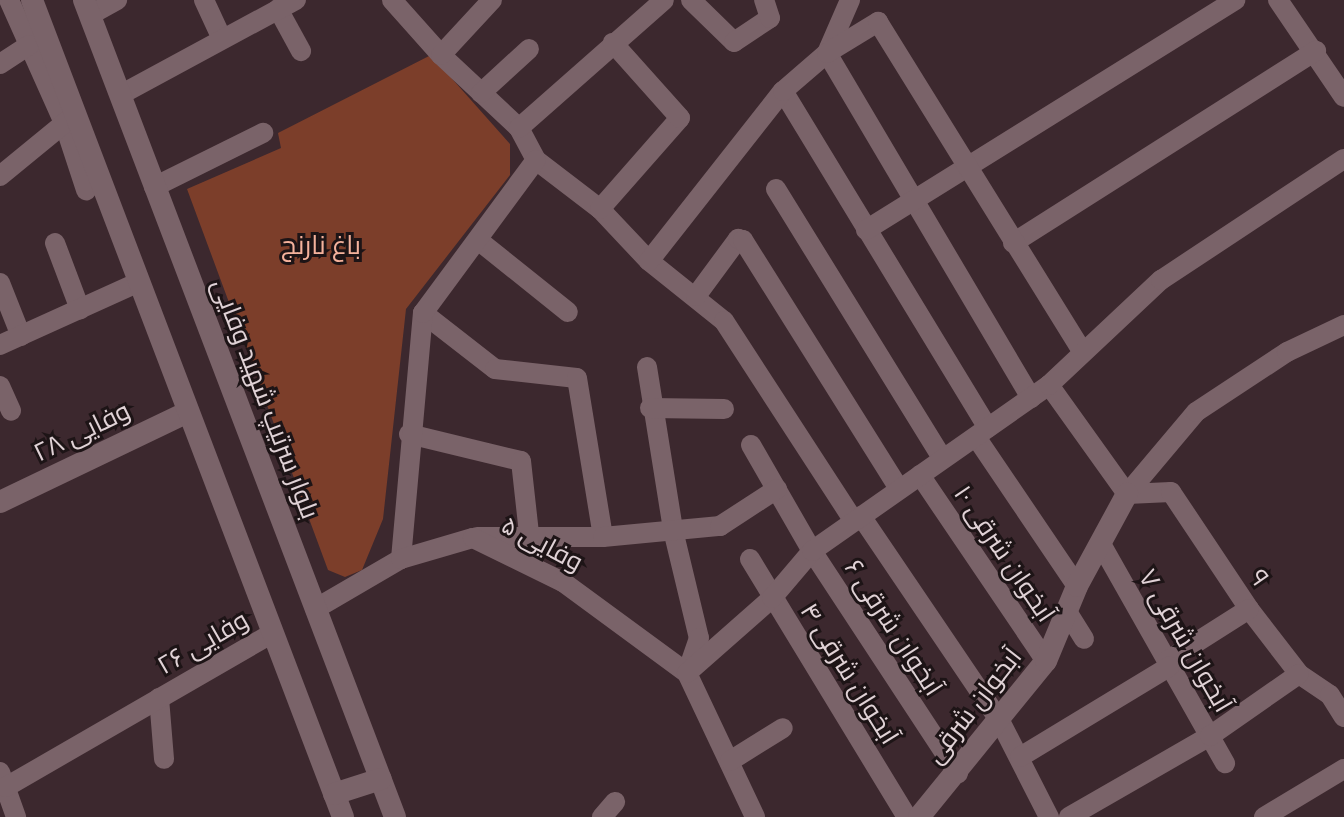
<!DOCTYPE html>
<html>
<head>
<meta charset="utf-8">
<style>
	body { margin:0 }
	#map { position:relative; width:1344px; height:817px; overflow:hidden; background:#3c282e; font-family:Karla,Cairo,sans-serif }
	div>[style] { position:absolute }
	.green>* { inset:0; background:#7c3e2a }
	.minor>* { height:20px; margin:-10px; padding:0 10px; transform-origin:10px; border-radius:10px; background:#7a6369 }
	.tertiary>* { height:22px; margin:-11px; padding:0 11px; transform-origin:11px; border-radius:11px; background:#7a6369 }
	.secondary>* { height:22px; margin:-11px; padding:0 11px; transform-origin:11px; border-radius:11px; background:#7a6369 }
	span { translate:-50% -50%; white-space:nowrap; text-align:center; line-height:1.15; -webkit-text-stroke:6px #1d1416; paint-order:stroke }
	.park-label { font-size:26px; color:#f5b29c }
	.street-label { font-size:26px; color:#e0d2d6 }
</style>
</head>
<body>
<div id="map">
	<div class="green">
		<div style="clip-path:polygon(431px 55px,510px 144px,510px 175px,406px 309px,383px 519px,362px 570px,345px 577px,328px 570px,187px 189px,281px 148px,278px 133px)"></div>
	</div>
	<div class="minor">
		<div style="left:9px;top:0;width:135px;rotate:65.9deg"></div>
		<div style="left:64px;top:123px;width:71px;rotate:71.8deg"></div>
		<div style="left:204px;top:0;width:43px;rotate:65.2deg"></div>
		<div style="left:392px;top:0;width:74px;rotate:48.3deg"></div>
		<div style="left:441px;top:55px;width:107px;rotate:43.1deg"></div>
		<div style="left:519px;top:128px;width:36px;rotate:62deg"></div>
		<div style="left:536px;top:160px;width:81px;rotate:37.4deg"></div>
		<div style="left:600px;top:209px;width:71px;rotate:46.7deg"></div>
		<div style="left:649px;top:261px;width:96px;rotate:38.7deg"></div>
		<div style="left:724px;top:321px;width:239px;rotate:57deg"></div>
		<div style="left:691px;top:0;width:60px;rotate:44.3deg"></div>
		<div style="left:734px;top:42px;width:43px;rotate:-33.7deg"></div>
		<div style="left:770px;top:18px;width:19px;rotate:-108deg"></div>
		<div style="left:850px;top:0;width:58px;rotate:113.5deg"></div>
		<div style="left:827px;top:53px;width:401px;rotate:59.4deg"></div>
		<div style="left:1278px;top:0;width:117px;rotate:55.8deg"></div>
		<div style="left:278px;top:9px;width:48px;rotate:61.3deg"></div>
		<div style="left:90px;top:15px;width:31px;rotate:-29deg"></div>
		<div style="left:441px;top:55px;width:75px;rotate:-47.2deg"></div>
		<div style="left:0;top:64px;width:35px;rotate:-33deg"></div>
		<div style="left:783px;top:91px;width:394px;rotate:58.7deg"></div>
		<div style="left:481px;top:93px;width:65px;rotate:-42.5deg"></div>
		<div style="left:120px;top:95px;width:200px;rotate:-28.4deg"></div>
		<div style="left:519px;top:128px;width:193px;rotate:-41.4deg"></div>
		<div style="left:0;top:176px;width:93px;rotate:-39.3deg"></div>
		<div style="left:154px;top:187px;width:122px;rotate:-26.4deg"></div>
		<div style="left:776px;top:189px;width:317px;rotate:58.3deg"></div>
		<div style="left:600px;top:209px;width:121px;rotate:-48.7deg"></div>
		<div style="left:680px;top:118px;width:101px;rotate:-131.8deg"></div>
		<div style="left:866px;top:230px;width:435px;rotate:-31.9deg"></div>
		<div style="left:478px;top:240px;width:115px;rotate:38.7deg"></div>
		<div style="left:55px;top:243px;width:71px;rotate:69.3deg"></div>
		<div style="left:1013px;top:243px;width:359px;rotate:-32.4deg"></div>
		<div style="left:649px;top:261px;width:216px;rotate:-51.8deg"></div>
		<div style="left:783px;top:91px;width:58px;rotate:-40.8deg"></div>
		<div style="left:827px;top:53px;width:60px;rotate:-31.3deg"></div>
		<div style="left:878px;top:22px;width:388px;rotate:58.2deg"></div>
		<div style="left:0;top:283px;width:57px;rotate:68.4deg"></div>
		<div style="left:696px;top:296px;width:71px;rotate:-53.6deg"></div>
		<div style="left:738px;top:239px;width:5px;rotate:11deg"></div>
		<div style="left:743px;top:240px;width:294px;rotate:57.9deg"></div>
		<div style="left:423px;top:313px;width:91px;rotate:37.9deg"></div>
		<div style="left:495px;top:369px;width:82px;rotate:6.3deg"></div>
		<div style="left:577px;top:378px;width:161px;rotate:80.7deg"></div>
		<div style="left:0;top:345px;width:153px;rotate:-24.4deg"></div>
		<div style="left:647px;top:367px;width:165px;rotate:80.9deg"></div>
		<div style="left:673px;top:530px;width:111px;rotate:76.5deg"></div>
		<div style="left:699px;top:638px;width:37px;rotate:109deg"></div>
		<div style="left:1049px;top:385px;width:134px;rotate:54.4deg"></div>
		<div style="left:0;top:386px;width:27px;rotate:66deg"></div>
		<div style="left:650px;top:408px;width:74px;rotate:0.8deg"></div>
		<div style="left:409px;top:434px;width:115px;rotate:13.6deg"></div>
		<div style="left:521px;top:461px;width:73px;rotate:83.7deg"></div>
		<div style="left:976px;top:437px;width:180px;rotate:55.9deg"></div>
		<div style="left:751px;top:445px;width:122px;rotate:60.1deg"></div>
		<div style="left:812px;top:551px;width:266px;rotate:56.7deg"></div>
		<div style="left:920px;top:475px;width:225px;rotate:55.9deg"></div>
		<div style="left:1127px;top:494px;width:44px;rotate:-2.6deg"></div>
		<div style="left:1171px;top:492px;width:141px;rotate:56.3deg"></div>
		<div style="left:1249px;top:609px;width:82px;rotate:52.4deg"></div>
		<div style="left:1299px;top:674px;width:37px;rotate:34deg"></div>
		<div style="left:1330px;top:695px;width:26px;rotate:58deg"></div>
		<div style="left:1127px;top:494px;width:107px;rotate:-49.9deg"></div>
		<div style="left:1196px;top:412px;width:109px;rotate:-33.4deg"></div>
		<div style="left:1287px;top:352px;width:63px;rotate:-25.3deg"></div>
		<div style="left:861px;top:516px;width:248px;rotate:55.9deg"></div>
		<div style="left:1000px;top:721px;width:108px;rotate:63deg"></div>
		<div style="left:477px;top:537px;width:126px"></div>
		<div style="left:603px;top:537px;width:118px;rotate:-5.4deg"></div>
		<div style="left:720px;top:526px;width:68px;rotate:-33deg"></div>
		<div style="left:1101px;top:544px;width:252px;rotate:60.5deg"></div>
		<div style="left:401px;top:559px;width:247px;rotate:-84.9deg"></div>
		<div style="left:423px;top:313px;width:190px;rotate:-53.6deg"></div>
		<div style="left:750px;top:559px;width:302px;rotate:58.7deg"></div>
		<div style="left:315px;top:609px;width:99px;rotate:-30.2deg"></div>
		<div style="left:401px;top:559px;width:75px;rotate:-16.3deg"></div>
		<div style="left:473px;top:538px;width:100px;rotate:26.1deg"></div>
		<div style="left:563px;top:582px;width:154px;rotate:36.3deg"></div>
		<div style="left:687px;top:673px;width:159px;rotate:64.7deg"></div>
		<div style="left:1066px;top:610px;width:34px;rotate:58deg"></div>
		<div style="left:1167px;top:661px;width:97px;rotate:-32.4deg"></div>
		<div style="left:687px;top:673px;width:113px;rotate:-41.4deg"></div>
		<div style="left:772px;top:598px;width:62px;rotate:-49.6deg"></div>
		<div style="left:812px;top:551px;width:289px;rotate:-35deg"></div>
		<div style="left:1049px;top:385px;width:154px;rotate:-43.2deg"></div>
		<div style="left:1161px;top:280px;width:219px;rotate:-33.5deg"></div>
		<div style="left:159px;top:698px;width:61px;rotate:85.3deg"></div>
		<div style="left:1020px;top:757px;width:175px;rotate:-31.2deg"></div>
		<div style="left:730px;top:761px;width:62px;rotate:-31.9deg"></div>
		<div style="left:0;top:772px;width:48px;rotate:70.4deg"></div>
		<div style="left:6px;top:787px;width:308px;rotate:-30deg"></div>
		<div style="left:602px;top:817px;width:20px;rotate:-49deg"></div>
		<div style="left:1069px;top:817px;width:163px;rotate:-29.9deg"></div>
		<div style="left:1210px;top:736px;width:108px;rotate:-34.9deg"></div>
		<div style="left:1264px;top:817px;width:93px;rotate:-31deg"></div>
	</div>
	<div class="tertiary">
		<div style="left:0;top:502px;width:208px;rotate:-25.6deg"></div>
		<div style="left:919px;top:817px;width:201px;rotate:-50.9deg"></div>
		<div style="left:1046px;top:661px;width:81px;rotate:-67.5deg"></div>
		<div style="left:1077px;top:586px;width:105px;rotate:-61.5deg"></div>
	</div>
	<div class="secondary">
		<div style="left:32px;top:0;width:874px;rotate:69.16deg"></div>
		<div style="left:84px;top:0;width:874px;rotate:69.16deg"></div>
		<div style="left:334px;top:794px;width:49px;rotate:-17.7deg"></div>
	</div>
	<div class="park-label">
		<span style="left:321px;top:246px">باغ نارنج</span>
	</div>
	<div class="street-label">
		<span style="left:265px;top:399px;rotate:69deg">بلوار سرتیپ شهید وفایی</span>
		<span style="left:82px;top:432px;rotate:-26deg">وفایی ۲۸</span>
		<span style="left:542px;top:544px;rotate:28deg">وفایی ۵</span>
		<span style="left:1004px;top:554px;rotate:56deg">آبخوان شرقی ۱۰</span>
		<span style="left:1259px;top:578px;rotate:55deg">۹</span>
		<span style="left:893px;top:628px;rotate:57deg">آبخوان شرقی ۶</span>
		<span style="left:1185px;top:641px;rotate:60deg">آبخوان شرقی ۷</span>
		<span style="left:203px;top:643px;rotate:-30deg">وفایی ۲۶</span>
		<span style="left:849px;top:674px;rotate:58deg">آبخوان شرقی ۴</span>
		<span style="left:974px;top:706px;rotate:-52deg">آبخوان شرقی</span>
	</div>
</div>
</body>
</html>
